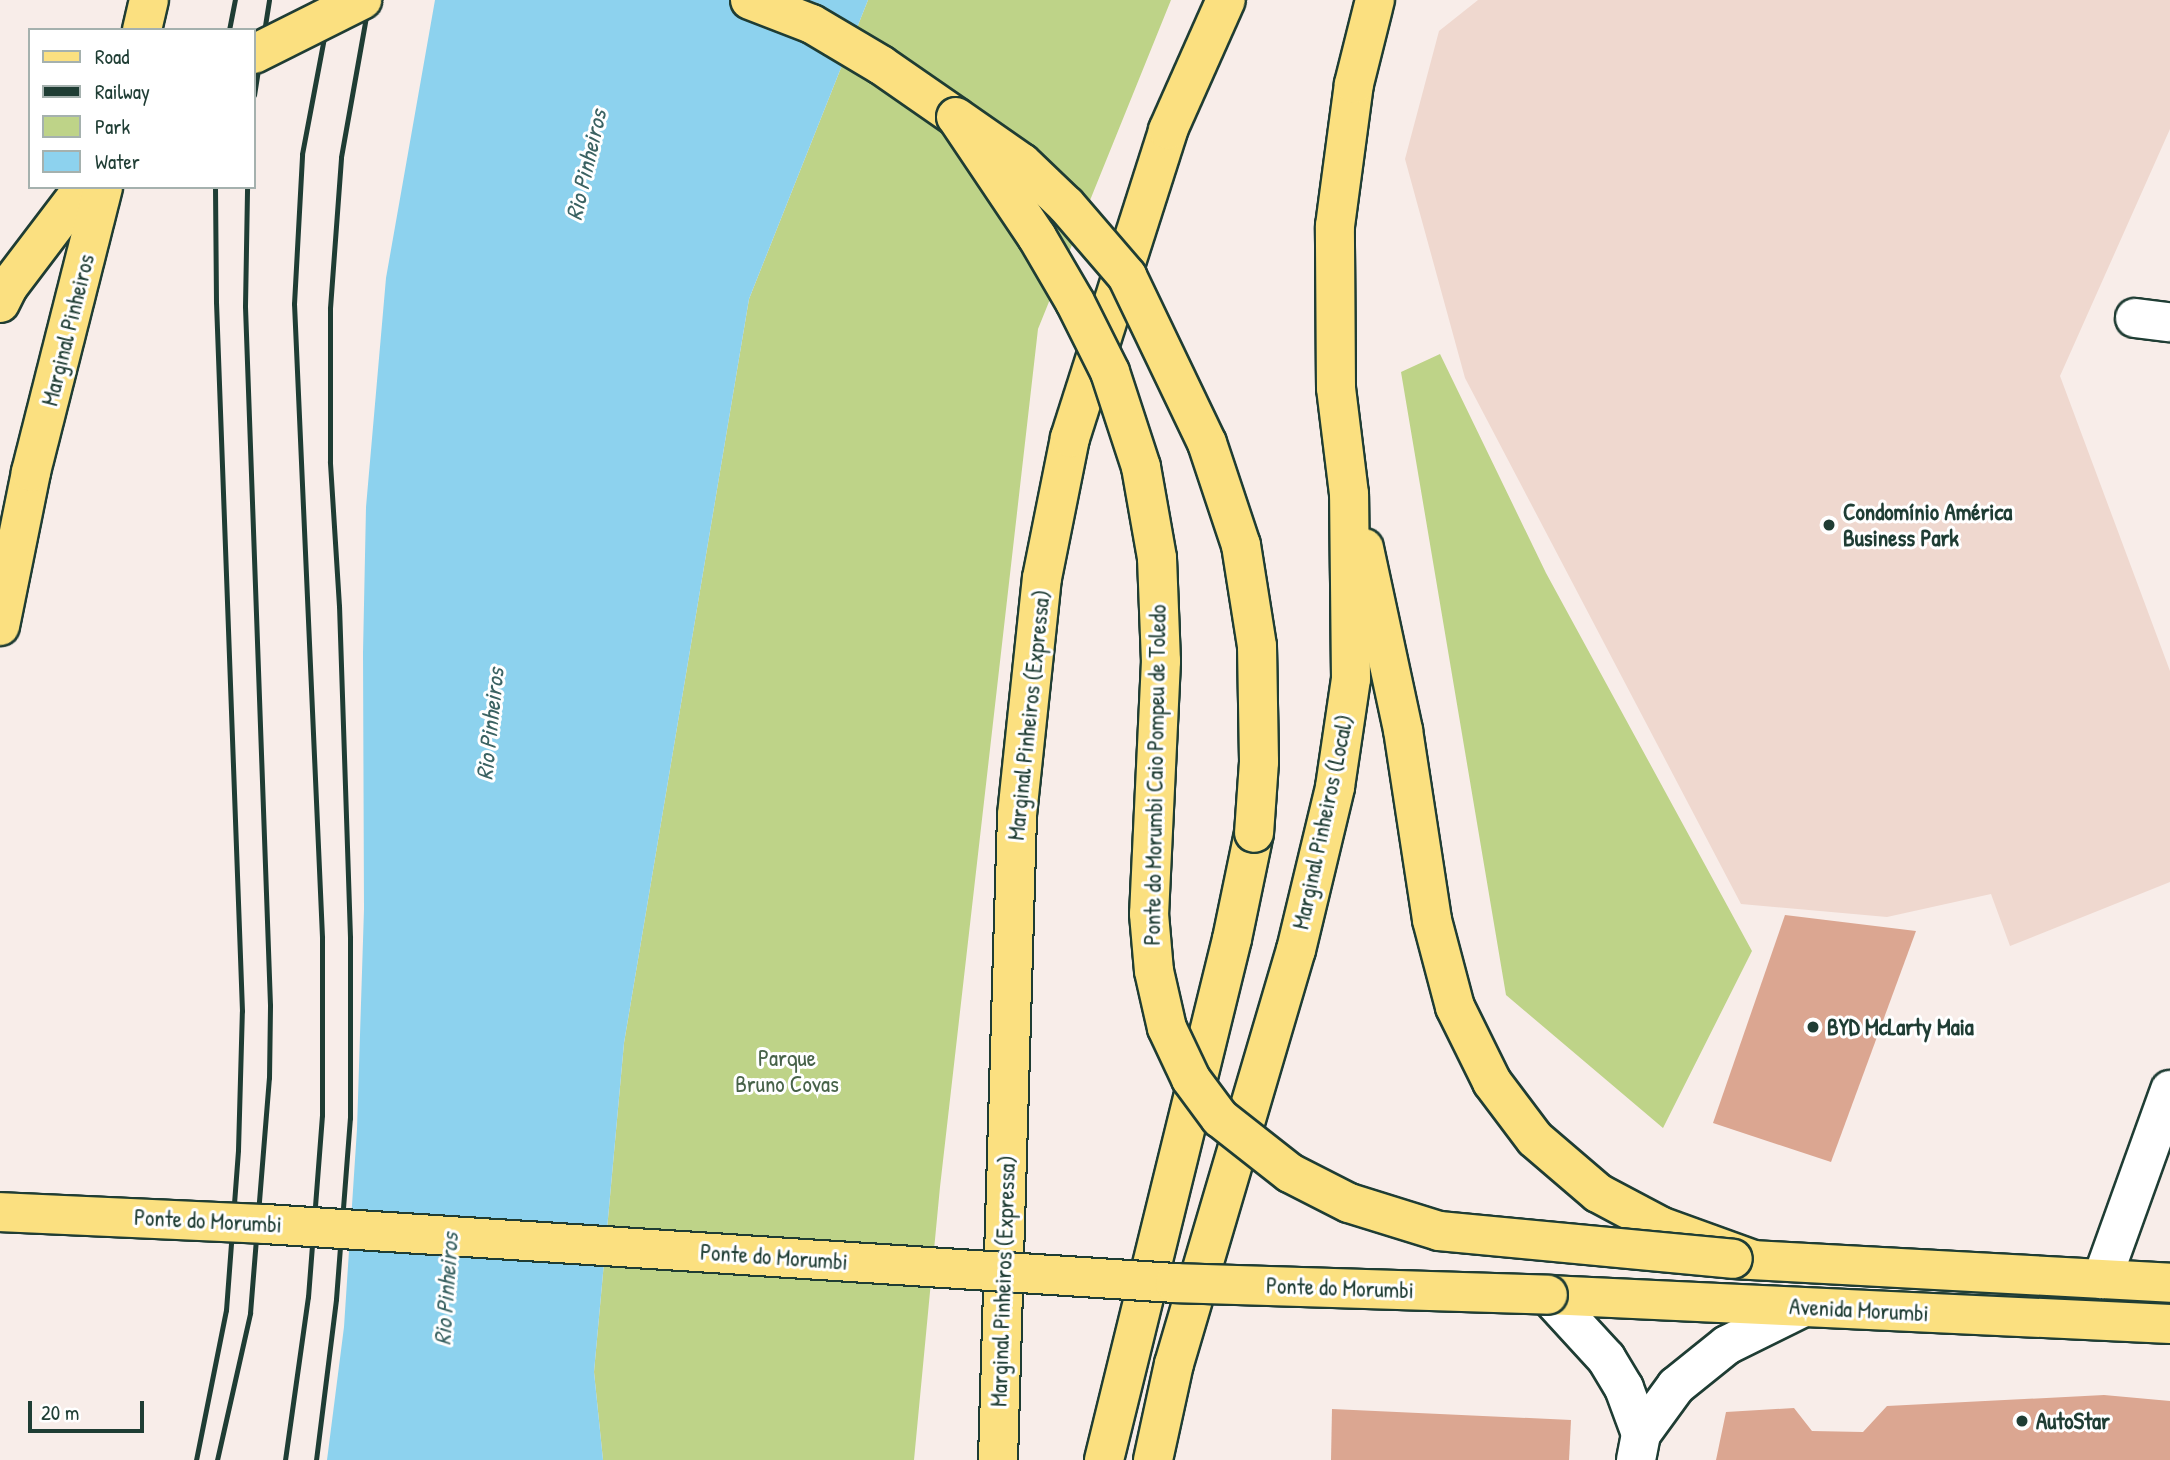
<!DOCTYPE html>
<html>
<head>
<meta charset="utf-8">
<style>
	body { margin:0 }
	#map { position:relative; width:2170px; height:1460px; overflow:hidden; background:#f8ede9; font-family:"Patrick Hand",sans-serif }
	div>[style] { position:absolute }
	.built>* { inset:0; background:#efd8cf }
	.green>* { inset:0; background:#bed388 }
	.water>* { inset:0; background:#8dd2ee }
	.building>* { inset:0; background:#dba691 }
	.roads { filter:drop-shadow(2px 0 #1f3d34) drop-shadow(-2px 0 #1f3d34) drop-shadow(0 2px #1f3d34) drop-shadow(0 -2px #1f3d34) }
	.street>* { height:38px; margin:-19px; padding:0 19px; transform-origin:19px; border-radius:19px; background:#fff }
	.secondary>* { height:38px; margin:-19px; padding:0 19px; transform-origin:19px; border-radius:19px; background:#fff }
	.primary>* { height:38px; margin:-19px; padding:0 19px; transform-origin:19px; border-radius:19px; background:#fbe080 }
	.highway>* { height:38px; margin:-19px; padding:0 19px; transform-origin:19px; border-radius:19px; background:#fbe080 }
	.rail>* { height:5px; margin:-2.5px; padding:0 2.5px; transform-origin:2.5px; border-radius:2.5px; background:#1f3d34 }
	.bridges { filter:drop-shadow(2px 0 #1f3d34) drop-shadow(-2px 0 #1f3d34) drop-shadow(0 2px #1f3d34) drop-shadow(0 -2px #1f3d34) }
	.primary-bridge>* { height:38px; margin:-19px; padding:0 19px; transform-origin:19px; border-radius:19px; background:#fbe080 }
	.highway-bridge>* { height:38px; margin:-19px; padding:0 19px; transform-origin:19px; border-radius:19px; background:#fbe080 }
	.dots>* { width:19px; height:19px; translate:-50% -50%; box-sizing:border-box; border:4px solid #fff; border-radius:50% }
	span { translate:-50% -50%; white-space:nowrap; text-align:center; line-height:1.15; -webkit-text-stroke:6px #fff; paint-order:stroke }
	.street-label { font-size:23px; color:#1f3d34 }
	.poi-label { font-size:23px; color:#1f3d34; font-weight:700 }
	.left { translate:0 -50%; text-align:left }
	.park-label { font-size:23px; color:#476249 }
	.water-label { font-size:24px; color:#3a6262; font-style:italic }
	.legend { position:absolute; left:28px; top:28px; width:228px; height:161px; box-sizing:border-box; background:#fff; border:2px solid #a5b1ae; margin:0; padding:9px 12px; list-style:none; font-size:21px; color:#1f3d34 }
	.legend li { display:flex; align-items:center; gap:14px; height:35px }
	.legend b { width:35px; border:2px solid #a5b1ae }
	.scale { position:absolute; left:28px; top:1401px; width:116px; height:32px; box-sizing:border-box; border:4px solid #1f3d34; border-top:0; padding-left:9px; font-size:21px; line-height:24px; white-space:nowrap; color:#1f3d34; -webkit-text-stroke:5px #fff; paint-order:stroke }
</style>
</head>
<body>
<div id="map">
	<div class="built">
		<div style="clip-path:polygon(1478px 0,2170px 0,2170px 129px,2060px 376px,2170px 671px,2170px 882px,2010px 946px,1991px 894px,1887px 917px,1741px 904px,1465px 378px,1405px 159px,1439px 31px)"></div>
	</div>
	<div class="green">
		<div style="clip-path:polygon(868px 0,1171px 0,1038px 329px,940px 1187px,914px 1460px,603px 1460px,594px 1372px,624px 1043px,749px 299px)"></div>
		<div style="clip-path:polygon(1440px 354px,1546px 573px,1752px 951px,1663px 1128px,1506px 995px,1401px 372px)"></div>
	</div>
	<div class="water">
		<div style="clip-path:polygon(435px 0,868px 0,749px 299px,624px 1043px,594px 1372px,603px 1460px,327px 1460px,344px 1327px,357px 1129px,364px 909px,363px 653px,366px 507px,386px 278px)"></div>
	</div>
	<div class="building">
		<div style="clip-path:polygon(1785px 915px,1916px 931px,1831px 1162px,1713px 1123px)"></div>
		<div style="clip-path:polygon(2104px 1395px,2170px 1401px,2170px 1460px,1716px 1460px,1726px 1412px,1794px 1408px,1812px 1431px,1863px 1432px,1887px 1406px)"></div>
		<div style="clip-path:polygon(1332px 1409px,1571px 1420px,1569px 1460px,1331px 1460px)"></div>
	</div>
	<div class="roads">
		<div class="street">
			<div style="left:2135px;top:318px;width:35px;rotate:7deg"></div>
			<div style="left:2102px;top:1279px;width:201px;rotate:-70.2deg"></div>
		</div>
		<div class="secondary">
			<div style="left:1548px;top:1295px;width:86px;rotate:47.4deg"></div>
			<div style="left:1606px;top:1358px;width:35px;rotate:59deg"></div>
			<div style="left:1624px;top:1388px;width:49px;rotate:69.7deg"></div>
			<div style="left:1636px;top:1460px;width:26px;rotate:-79deg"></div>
			<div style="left:1641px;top:1434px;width:59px;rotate:-53.9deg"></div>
			<div style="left:1676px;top:1386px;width:65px;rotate:-38.8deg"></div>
			<div style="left:1727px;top:1345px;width:84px;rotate:-26.3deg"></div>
		</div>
		<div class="primary">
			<div style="left:750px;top:0;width:66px;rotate:21.2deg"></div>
			<div style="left:812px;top:24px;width:80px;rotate:30.7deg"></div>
			<div style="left:881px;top:65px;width:91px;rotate:34.7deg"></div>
			<div style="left:1733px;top:1259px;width:438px;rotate:3.1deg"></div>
			<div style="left:1548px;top:1295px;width:623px;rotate:2.67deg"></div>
		</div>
		<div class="highway">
			<div style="left:142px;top:30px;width:31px;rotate:-77deg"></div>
			<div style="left:0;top:303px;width:18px;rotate:-63deg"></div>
			<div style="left:8px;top:287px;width:126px;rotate:-52.8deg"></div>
			<div style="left:1364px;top:548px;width:186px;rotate:77.9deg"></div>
			<div style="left:1403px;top:730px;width:192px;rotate:81.3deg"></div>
			<div style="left:1432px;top:920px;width:90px;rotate:75.2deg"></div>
			<div style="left:1455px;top:1007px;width:84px;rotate:63.7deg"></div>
			<div style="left:1492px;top:1082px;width:71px;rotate:53deg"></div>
			<div style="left:1535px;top:1139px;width:83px;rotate:40.6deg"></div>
			<div style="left:1598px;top:1193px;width:70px;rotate:28deg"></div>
			<div style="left:1660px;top:1226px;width:100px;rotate:19.9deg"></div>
			<div style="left:0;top:626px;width:157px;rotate:-78.6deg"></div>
			<div style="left:31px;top:472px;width:294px;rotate:-75.8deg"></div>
			<div style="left:998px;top:1460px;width:645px;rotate:-88.31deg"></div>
			<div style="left:1017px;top:815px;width:238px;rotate:-84deg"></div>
			<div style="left:1042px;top:578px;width:143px;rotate:-78.7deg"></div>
			<div style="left:1070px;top:438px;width:323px;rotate:-72.3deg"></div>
			<div style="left:1168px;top:130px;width:142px;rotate:-66deg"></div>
			<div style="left:1104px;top:1460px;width:536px;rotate:-76.2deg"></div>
			<div style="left:1232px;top:939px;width:108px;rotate:-78.3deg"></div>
			<div style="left:1153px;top:1460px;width:98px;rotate:-77.7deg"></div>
			<div style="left:1174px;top:1364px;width:432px;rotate:-73.6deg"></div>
			<div style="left:1296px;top:950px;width:168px;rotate:-76.5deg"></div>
			<div style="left:1335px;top:787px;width:109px;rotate:-81.6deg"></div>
			<div style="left:1351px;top:679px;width:185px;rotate:-90.6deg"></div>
			<div style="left:1349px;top:494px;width:107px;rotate:-97deg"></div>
			<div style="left:1336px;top:388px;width:162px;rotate:-90.4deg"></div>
			<div style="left:1335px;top:226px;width:143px;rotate:-82.4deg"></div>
			<div style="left:1354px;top:84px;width:87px;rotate:-76deg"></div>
		</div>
	</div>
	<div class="rail">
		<div style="left:229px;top:30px;width:31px;rotate:-79deg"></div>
		<div style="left:254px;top:95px;width:96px;rotate:-81deg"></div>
		<div style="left:196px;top:1460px;width:153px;rotate:-78.7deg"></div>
		<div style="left:226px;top:1310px;width:160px;rotate:-85.7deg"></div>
		<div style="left:238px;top:1150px;width:139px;rotate:-88.4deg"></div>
		<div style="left:242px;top:1011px;width:709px;rotate:-92.1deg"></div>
		<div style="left:216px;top:302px;width:115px;rotate:-90.5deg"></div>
		<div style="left:217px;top:1460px;width:151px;rotate:-77.3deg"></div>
		<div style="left:250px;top:1313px;width:236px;rotate:-85.4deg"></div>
		<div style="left:269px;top:1078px;width:73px;rotate:-89.2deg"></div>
		<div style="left:270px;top:1005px;width:699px;rotate:-92.05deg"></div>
		<div style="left:245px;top:306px;width:119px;rotate:-89deg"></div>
		<div style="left:285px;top:1460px;width:165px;rotate:-82deg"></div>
		<div style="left:308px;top:1297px;width:183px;rotate:-85.6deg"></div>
		<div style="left:322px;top:1115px;width:178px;rotate:-90deg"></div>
		<div style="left:322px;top:937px;width:634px;rotate:-92.53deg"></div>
		<div style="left:294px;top:304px;width:150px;rotate:-86.9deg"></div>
		<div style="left:302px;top:154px;width:157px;rotate:-79.3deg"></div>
		<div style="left:316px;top:1460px;width:162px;rotate:-82.9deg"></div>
		<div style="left:336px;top:1299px;width:182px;rotate:-85.6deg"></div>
		<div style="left:350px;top:1118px;width:181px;rotate:-90deg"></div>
		<div style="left:350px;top:937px;width:331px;rotate:-91.9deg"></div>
		<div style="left:339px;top:606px;width:145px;rotate:-93.6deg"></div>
		<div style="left:330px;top:461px;width:153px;rotate:-90deg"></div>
		<div style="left:330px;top:308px;width:151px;rotate:-85.8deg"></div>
		<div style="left:341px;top:157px;width:159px;rotate:-79.9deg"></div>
	</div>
	<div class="bridges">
		<div class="primary-bridge">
			<div style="left:959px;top:121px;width:140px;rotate:56.1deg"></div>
			<div style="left:1037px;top:237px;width:75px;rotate:59.7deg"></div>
			<div style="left:1075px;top:302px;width:78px;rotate:63.4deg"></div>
			<div style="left:1110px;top:372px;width:100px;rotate:71.9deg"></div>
			<div style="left:1141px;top:467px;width:92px;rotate:80deg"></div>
			<div style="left:1157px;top:558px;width:103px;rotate:87.8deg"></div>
			<div style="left:1161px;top:661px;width:253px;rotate:92.7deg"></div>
			<div style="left:1149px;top:914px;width:57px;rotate:85deg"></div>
			<div style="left:1154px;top:971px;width:58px;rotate:77.2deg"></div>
			<div style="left:1167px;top:1028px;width:56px;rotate:64.8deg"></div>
			<div style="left:1191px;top:1079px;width:49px;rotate:53.4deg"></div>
			<div style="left:1220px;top:1118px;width:89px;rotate:38.2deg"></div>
			<div style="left:1290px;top:1173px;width:66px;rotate:27deg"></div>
			<div style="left:1349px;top:1203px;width:94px;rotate:17.3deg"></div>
			<div style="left:1439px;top:1231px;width:295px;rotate:5.4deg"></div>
			<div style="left:0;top:1212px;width:265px;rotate:2.6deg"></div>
			<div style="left:265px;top:1224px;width:912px;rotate:3.71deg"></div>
			<div style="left:1175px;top:1283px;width:373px;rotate:1.8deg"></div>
		</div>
		<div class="highway-bridge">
			<div style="left:254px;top:54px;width:121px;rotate:-26.6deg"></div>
			<div style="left:956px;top:117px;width:80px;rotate:34.9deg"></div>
			<div style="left:1022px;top:163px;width:61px;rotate:43.7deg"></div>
			<div style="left:1066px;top:205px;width:94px;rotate:49.3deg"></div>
			<div style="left:1127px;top:276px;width:185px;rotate:64.4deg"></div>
			<div style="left:1207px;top:443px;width:108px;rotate:71.6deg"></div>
			<div style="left:1241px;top:545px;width:102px;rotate:81deg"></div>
			<div style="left:1257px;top:646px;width:116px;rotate:89deg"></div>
			<div style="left:1259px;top:762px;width:71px;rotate:94deg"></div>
		</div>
	</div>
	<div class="dots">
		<div style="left:1829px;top:525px;background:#1f3d34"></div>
		<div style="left:1813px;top:1027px;background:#1f3d34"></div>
		<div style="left:2022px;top:1421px;background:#1f3d34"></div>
	</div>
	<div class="street-label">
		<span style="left:68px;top:330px;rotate:-76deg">Marginal Pinheiros</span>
		<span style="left:1029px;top:715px;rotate:-84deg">Marginal Pinheiros (Expressa)</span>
		<span style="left:1155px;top:775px;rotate:-89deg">Ponte do Morumbi Caio Pompeu de Toledo</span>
		<span style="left:1323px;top:822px;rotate:-78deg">Marginal Pinheiros (Local)</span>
		<span style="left:208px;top:1221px;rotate:3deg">Ponte do Morumbi</span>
		<span style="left:774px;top:1257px;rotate:4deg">Ponte do Morumbi</span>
		<span style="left:1003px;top:1281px;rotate:-88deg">Marginal Pinheiros (Expressa)</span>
		<span style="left:1340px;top:1288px;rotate:2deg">Ponte do Morumbi</span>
		<span style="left:1859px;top:1310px;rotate:3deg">Avenida Morumbi</span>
	</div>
	<div class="poi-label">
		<span class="left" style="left:1843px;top:525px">Condomínio América<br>Business Park</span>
		<span class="left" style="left:1827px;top:1027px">BYD McLarty Maia</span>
		<span class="left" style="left:2036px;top:1421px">AutoStar</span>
	</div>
	<div class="park-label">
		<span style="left:787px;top:1071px">Parque<br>Bruno Covas</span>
	</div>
	<div class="water-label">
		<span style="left:586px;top:165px;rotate:-77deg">Rio Pinheiros</span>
		<span style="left:490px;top:724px;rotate:-84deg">Rio Pinheiros</span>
		<span style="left:446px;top:1289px;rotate:-86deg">Rio Pinheiros</span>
	</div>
	<ul class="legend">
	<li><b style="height:9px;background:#fbe080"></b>Road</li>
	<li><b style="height:9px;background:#1f3d34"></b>Railway</li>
	<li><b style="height:19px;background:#bed388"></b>Park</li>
	<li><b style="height:19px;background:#8dd2ee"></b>Water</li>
	</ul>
	<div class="scale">20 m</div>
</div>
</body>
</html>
